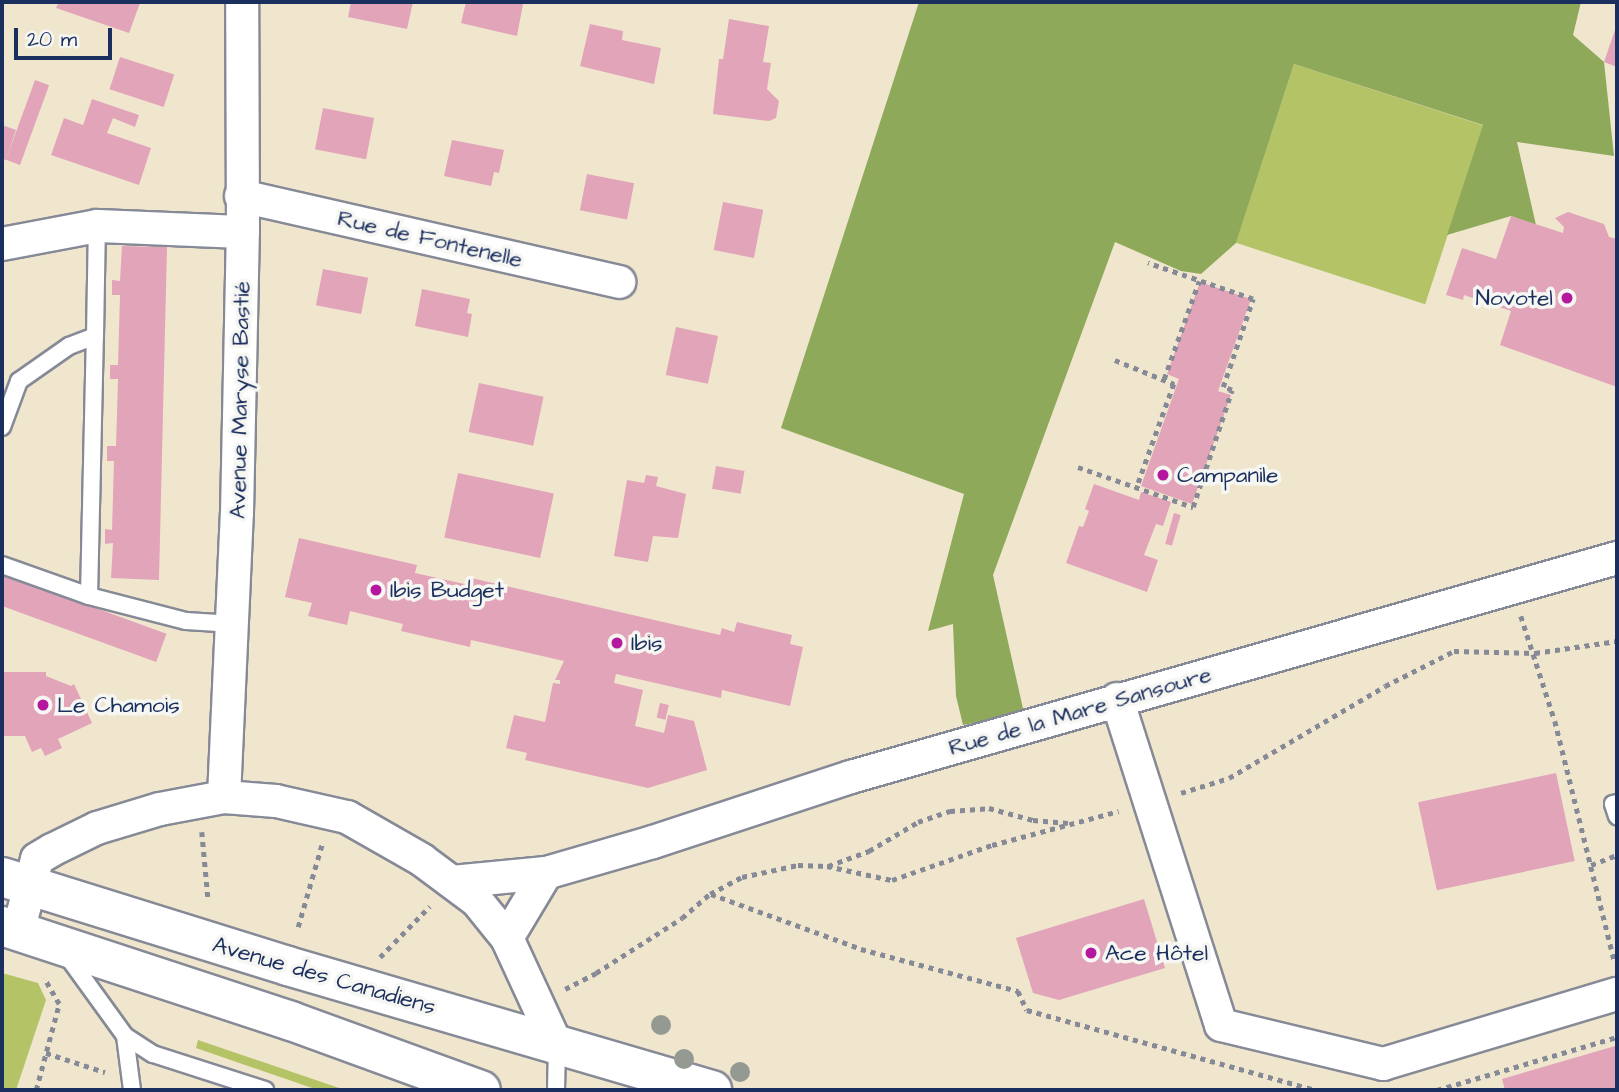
<!DOCTYPE html>
<html>
<head>
<meta charset="utf-8">
<style>
	body { margin:0 }
	#map { position:relative; width:1619px; height:1092px; overflow:hidden; background:#f0e6ce; font-family:"Architects Daughter",sans-serif }
	div>[style] { position:absolute }
	.green>* { inset:0; background:#b4c365; transform-origin:0 0 }
	.forest>* { inset:0; background:#8fa95a }
	.building>* { inset:0; background:#e2a4b9; transform-origin:0 0 }
	.path>* { height:4.5px; margin-top:-2.25px; transform-origin:0; background:repeating-linear-gradient(90deg,#868a96 0 5px,transparent 0 10px) }
	.roads { filter:drop-shadow(2px 0 #868a96) drop-shadow(-2px 0 #868a96) drop-shadow(0 2px #868a96) drop-shadow(0 -2px #868a96) }
	.service>* { height:16px; margin:-8px; padding:0 8px; transform-origin:8px; border-radius:8px; background:#fff }
	.minor>* { height:32px; margin:-16px; padding:0 16px; transform-origin:16px; border-radius:16px; background:#fff }
	.secondary>* { height:38px; margin:-19px; padding:0 19px; transform-origin:19px; border-radius:19px; background:#fff }
	.trees>* { width:20px; height:20px; margin:-10px; border-radius:50%; background:#949a92 }
	.dots>* { width:19px; height:19px; translate:-50% -50%; box-sizing:border-box; border:4px solid #f6f6f2; border-radius:50% }
	span { translate:-50% -50%; white-space:nowrap; text-align:center; line-height:1.15; -webkit-text-stroke:7px #f6f6f2; paint-order:stroke }
	.street-label { font-size:23px; color:#1b2f5e }
	.poi-label { font-size:23px; color:#1b2f5e }
	.right { translate:-100% -50%; text-align:right }
	.left { translate:0 -50%; text-align:left }
	.frame { position:absolute; inset:0; border:4px solid #1b2f5e; pointer-events:none }
	.scale { position:absolute; left:14px; top:28px; width:98px; height:32px; box-sizing:border-box; border:4px solid #1b2f5e; border-top:0; padding-left:9px; font-size:21px; line-height:24px; white-space:nowrap; color:#1b2f5e; -webkit-text-stroke:5px #f6f6f2; paint-order:stroke }
</style>
</head>
<body>
<div id="map">
	<div class="green">
		<div style="left:1294px;top:64px;width:199px;height:188px;rotate:18deg"></div>
		<div style="clip-path:polygon(2px 973px,38px 983px,46px 1000px,16px 1090px,2px 1090px)"></div>
		<div style="clip-path:polygon(198px 1040px,345px 1090px,318px 1090px,196px 1048px)"></div>
	</div>
	<div class="forest">
		<div style="clip-path:polygon(919px 2px,1581px 2px,1573px 35px,1604px 62px,1614px 156px,1517px 142px,1536px 225px,1511px 216px,1447px 235px,1483px 125px,1294px 64px,1236px 243px,1201px 274px,1181px 271px,1115px 242px,993px 575px,1024px 713px,963px 725px,956px 696px,953px 624px,928px 631px,964px 494px,781px 428px)"></div>
	</div>
	<div class="building">
		<div style="clip-path:polygon(59px 2px,136px 2px,140px 3px,129px 33px,56px 8px)"></div>
		<div style="clip-path:polygon(351px 2px,413px 2px,407px 29px,348px 17px)"></div>
		<div style="clip-path:polygon(466px 2px,523px 4px,517px 36px,461px 23px)"></div>
		<div style="clip-path:polygon(729px 19px,769px 26px,763px 62px,771px 63px,767px 89px,779px 101px,776px 118px,769px 121px,713px 114px,719px 59px,723px 59px)"></div>
		<div style="clip-path:polygon(590px 24px,623px 31px,622px 40px,661px 48px,654px 84px,580px 66px)"></div>
		<div style="clip-path:polygon(1617px 24px,1617px 67px,1604px 62px)"></div>
		<div style="left:120px;top:57px;width:57px;height:34px;rotate:18deg"></div>
		<div style="left:35px;top:80px;width:15px;height:85px;rotate:20deg"></div>
		<div style="clip-path:polygon(92px 99px,139px 115px,135px 127px,113px 118px,107px 133px,151px 148px,139px 185px,51px 155px,64px 118px,83px 125px)"></div>
		<div style="left:323px;top:108px;width:52px;height:42px;rotate:11deg"></div>
		<div style="clip-path:polygon(2px 125px,16px 130px,6px 160px,2px 159px)"></div>
		<div style="clip-path:polygon(452px 140px,504px 150px,499px 173px,494px 172px,491px 186px,444px 176px)"></div>
		<div style="left:587px;top:174px;width:48px;height:37px;rotate:11deg"></div>
		<div style="left:723px;top:202px;width:41px;height:49px;rotate:11deg"></div>
		<div style="clip-path:polygon(1568px 212px,1604px 224px,1609px 237px,1617px 239px,1617px 387px,1500px 345px,1511px 311px,1464px 295px,1463px 300px,1446px 295px,1462px 248px,1496px 259px,1511px 216px,1563px 233px,1564px 227px,1555px 218px)"></div>
		<div style="clip-path:polygon(122px 246px,167px 247px,159px 580px,111px 578px,113px 543px,105px 544px,105px 529px,112px 530px,114px 461px,107px 461px,107px 446px,116px 446px,118px 379px,110px 379px,110px 365px,118px 365px,120px 295px,112px 295px,112px 280px,120px 281px)"></div>
		<div style="left:323px;top:269px;width:46px;height:37px;rotate:11deg"></div>
		<div style="clip-path:polygon(1200px 282px,1251px 299px,1218px 391px,1231px 395px,1192px 504px,1141px 486px,1179px 379px,1167px 374px)"></div>
		<div style="clip-path:polygon(422px 289px,470px 299px,467px 313px,472px 314px,468px 337px,415px 326px)"></div>
		<div style="left:676px;top:327px;width:43px;height:49px;rotate:12deg"></div>
		<div style="left:479px;top:383px;width:66px;height:50px;rotate:12deg"></div>
		<div style="left:716px;top:466px;width:29px;height:23px;rotate:10deg"></div>
		<div style="left:458px;top:473px;width:98px;height:66px;rotate:12deg"></div>
		<div style="clip-path:polygon(646px 475px,658px 477px,656px 486px,686px 494px,678px 538px,653px 536px,648px 562px,614px 556px,627px 480px,644px 483px)"></div>
		<div style="clip-path:polygon(1094px 484px,1139px 500px,1141px 492px,1171px 502px,1163px 526px,1156px 524px,1144px 555px,1158px 560px,1147px 592px,1066px 563px,1079px 526px,1083px 527px,1089px 511px,1085px 509px)"></div>
		<div style="left:1174px;top:513px;width:7px;height:32px;rotate:16deg"></div>
		<div style="clip-path:polygon(299px 538px,417px 565px,415px 573px,469px 585px,471px 578px,720px 635px,722px 628px,734px 632px,737px 622px,792px 635px,790px 644px,803px 647px,790px 706px,722px 690px,721px 698px,616px 674px,614px 683px,643px 690px,635px 726px,664px 733px,668px 715px,694px 721px,707px 770px,648px 788px,525px 760px,527px 753px,506px 748px,514px 715px,545px 722px,553px 683px,560px 684px,560px 680px,555px 680px,564px 661px,471px 640px,470px 647px,401px 631px,403px 624px,350px 611px,347px 625px,308px 616px,312px 603px,285px 597px)"></div>
		<div style="left:2px;top:574px;width:175px;height:30px;rotate:20deg"></div>
		<div style="clip-path:polygon(2px 672px,46px 672px,46px 676px,71px 686px,74px 684px,92px 723px,58px 739px,62px 748px,45px 756px,41px 748px,32px 752px,25px 736px,2px 736px)"></div>
		<div style="left:660px;top:703px;width:9px;height:15px;rotate:13deg"></div>
		<div style="left:1556px;top:773px;width:90px;height:141px;rotate:78deg"></div>
		<div style="clip-path:polygon(1144px 899px,1165px 968px,1059px 1000px,1033px 993px,1016px 938px)"></div>
		<div style="clip-path:polygon(1615px 1046px,1617px 1090px,1505px 1090px,1502px 1079px)"></div>
	</div>
	<div class="path">
		<div style="left:1115px;top:360px;width:64px;rotate:22.1deg"></div>
		<div style="left:1174px;top:384px;width:109px;rotate:109.8deg"></div>
		<div style="left:1164px;top:379px;width:104px;rotate:-70.3deg"></div>
		<div style="left:1078px;top:467px;width:122px;rotate:19.2deg"></div>
		<div style="left:1193px;top:507px;width:123px;rotate:-71.6deg"></div>
		<div style="left:1232px;top:390px;width:9px;rotate:-162deg"></div>
		<div style="left:1223px;top:387px;width:93px;rotate:-71.2deg"></div>
		<div style="left:1253px;top:299px;width:111px;rotate:-161.1deg"></div>
		<div style="left:1521px;top:616px;width:110px;rotate:72.1deg"></div>
		<div style="left:1555px;top:721px;width:249px;rotate:76.1deg"></div>
		<div style="left:1181px;top:793px;width:50px;rotate:-17.4deg"></div>
		<div style="left:1229px;top:778px;width:181px;rotate:-30.5deg"></div>
		<div style="left:1385px;top:686px;width:77px;rotate:-26.9deg"></div>
		<div style="left:1454px;top:651px;width:81px;rotate:1.4deg"></div>
		<div style="left:1535px;top:653px;width:83px;rotate:-8.3deg"></div>
		<div style="left:202px;top:832px;width:65px;rotate:84.7deg"></div>
		<div style="left:1591px;top:865px;width:28px;rotate:-21deg"></div>
		<div style="left:828px;top:866px;width:44px;rotate:-20.1deg"></div>
		<div style="left:869px;top:851px;width:57px;rotate:-30.6deg"></div>
		<div style="left:918px;top:822px;width:34px;rotate:-19deg"></div>
		<div style="left:950px;top:811px;width:39px;rotate:-4deg"></div>
		<div style="left:989px;top:808px;width:46px;rotate:15.3deg"></div>
		<div style="left:1033px;top:820px;width:35px;rotate:5deg"></div>
		<div style="left:711px;top:894px;width:160px;rotate:20.1deg"></div>
		<div style="left:861px;top:949px;width:163px;rotate:15deg"></div>
		<div style="left:1018px;top:991px;width:21px;rotate:65deg"></div>
		<div style="left:1027px;top:1010px;width:300px;rotate:15.5deg"></div>
		<div style="left:298px;top:927px;width:86px;rotate:-73.9deg"></div>
		<div style="left:380px;top:957px;width:71px;rotate:-45.6deg"></div>
		<div style="left:565px;top:989px;width:35px;rotate:-27deg"></div>
		<div style="left:596px;top:973px;width:102px;rotate:-32.6deg"></div>
		<div style="left:682px;top:918px;width:37px;rotate:-41deg"></div>
		<div style="left:710px;top:894px;width:36px;rotate:-28deg"></div>
		<div style="left:742px;top:877px;width:57px;rotate:-12.1deg"></div>
		<div style="left:798px;top:865px;width:29px;rotate:2deg"></div>
		<div style="left:827px;top:866px;width:66px;rotate:12.2deg"></div>
		<div style="left:892px;top:880px;width:106px;rotate:-19.3deg"></div>
		<div style="left:992px;top:845px;width:131px;rotate:-15deg"></div>
		<div style="left:46px;top:1053px;width:62px;rotate:17.9deg"></div>
		<div style="left:36px;top:1090px;width:89px;rotate:-75deg"></div>
		<div style="left:59px;top:1004px;width:30px;rotate:-120deg"></div>
		<div style="left:1437px;top:1090px;width:188px;rotate:-16.4deg"></div>
	</div>
	<div class="roads">
		<div class="service">
			<div style="left:2px;top:427px;width:49px;rotate:-69.7deg"></div>
			<div style="left:19px;top:381px;width:61px;rotate:-35deg"></div>
			<div style="left:69px;top:346px;width:28px;rotate:-21deg"></div>
			<div style="left:95px;top:336px;width:110px;rotate:-89deg"></div>
			<div style="left:2px;top:565px;width:92px;rotate:19.6deg"></div>
			<div style="left:89px;top:596px;width:100px;rotate:14.5deg"></div>
			<div style="left:186px;top:621px;width:48px;rotate:3.6deg"></div>
			<div style="left:89px;top:596px;width:260px;rotate:-88.7deg"></div>
			<div style="left:1617px;top:803px;width:4px;rotate:166deg"></div>
			<div style="left:1613px;top:804px;width:13px;rotate:72deg"></div>
			<div style="left:65px;top:953px;width:102px;rotate:54.1deg"></div>
			<div style="left:125px;top:1036px;width:33px;rotate:33deg"></div>
			<div style="left:153px;top:1054px;width:118px;rotate:17.8deg"></div>
			<div style="left:125px;top:1036px;width:54px;rotate:82.6deg"></div>
			<div style="left:556px;top:1090px;width:44px;rotate:-88.7deg"></div>
		</div>
		<div class="minor">
			<div style="left:241px;top:196px;width:388px;rotate:12.8deg"></div>
			<div style="left:2px;top:244px;width:97px;rotate:-10.7deg"></div>
			<div style="left:97px;top:226px;width:146px;rotate:2.4deg"></div>
			<div style="left:1117px;top:699px;width:342px;rotate:72.3deg"></div>
			<div style="left:1221px;top:1025px;width:167px;rotate:13.5deg"></div>
			<div style="left:1383px;top:1064px;width:244px;rotate:-16.7deg"></div>
			<div style="left:224px;top:797px;width:284px;rotate:-87.4deg"></div>
			<div style="left:237px;top:513px;width:281px;rotate:-88.8deg"></div>
			<div style="left:243px;top:232px;width:230px;rotate:-90.2deg"></div>
			<div style="left:452px;top:882px;width:94px;rotate:-5.5deg"></div>
			<div style="left:546px;top:873px;width:111px;rotate:-16.2deg"></div>
			<div style="left:653px;top:842px;width:208px;rotate:-18.2deg"></div>
			<div style="left:851px;top:777px;width:797px;rotate:-15.96deg"></div>
			<div style="left:18px;top:932px;width:75px;rotate:-75.4deg"></div>
			<div style="left:37px;top:859px;width:17px;rotate:-31deg"></div>
			<div style="left:52px;top:850px;width:50px;rotate:-26.1deg"></div>
			<div style="left:97px;top:828px;width:66px;rotate:-16.8deg"></div>
			<div style="left:160px;top:809px;width:65px;rotate:-10.6deg"></div>
			<div style="left:224px;top:797px;width:52px;rotate:4.4deg"></div>
			<div style="left:276px;top:801px;width:73px;rotate:12.7deg"></div>
			<div style="left:347px;top:817px;width:86px;rotate:29.8deg"></div>
			<div style="left:422px;top:860px;width:69px;rotate:36.7deg"></div>
			<div style="left:477px;top:901px;width:48px;rotate:51deg"></div>
			<div style="left:507px;top:938px;width:119px;rotate:65.2deg"></div>
			<div style="left:507px;top:938px;width:76px;rotate:-59deg"></div>
		</div>
		<div class="secondary">
			<div style="left:2px;top:877px;width:300px;rotate:17.3deg"></div>
			<div style="left:288px;top:966px;width:442px;rotate:16.3deg"></div>
			<div style="left:2px;top:926px;width:304px;rotate:18.2deg"></div>
			<div style="left:291px;top:1021px;width:202px;rotate:20deg"></div>
		</div>
	</div>
	<div class="trees">
		<div style="left:661px;top:1025px"></div>
		<div style="left:684px;top:1059px"></div>
		<div style="left:740px;top:1072px"></div>
	</div>
	<div class="dots">
		<div style="left:1567px;top:298px;background:#b5179e"></div>
		<div style="left:1163px;top:475px;background:#b5179e"></div>
		<div style="left:376px;top:590px;background:#b5179e"></div>
		<div style="left:617px;top:643px;background:#b5179e"></div>
		<div style="left:43px;top:705px;background:#b5179e"></div>
		<div style="left:1091px;top:953px;background:#b5179e"></div>
	</div>
	<div class="street-label">
		<span style="left:430px;top:239px;rotate:13deg">Rue de Fontenelle</span>
		<span style="left:240px;top:400px;rotate:-89deg">Avenue Maryse Bastié</span>
		<span style="left:1080px;top:711px;rotate:-16deg">Rue de la Mare Sansoure</span>
		<span style="left:324px;top:976px;rotate:16deg">Avenue des Canadiens</span>
	</div>
	<div class="poi-label">
		<span class="right" style="left:1553px;top:298px">Novotel</span>
		<span class="left" style="left:1177px;top:475px">Campanile</span>
		<span class="left" style="left:390px;top:590px">Ibis Budget</span>
		<span class="left" style="left:631px;top:643px">Ibis</span>
		<span class="left" style="left:57px;top:705px">Le Chamois</span>
		<span class="left" style="left:1105px;top:953px">Ace Hôtel</span>
	</div>
	<div class="frame"></div>
	<div class="scale">20 m</div>
</div>
</body>
</html>
